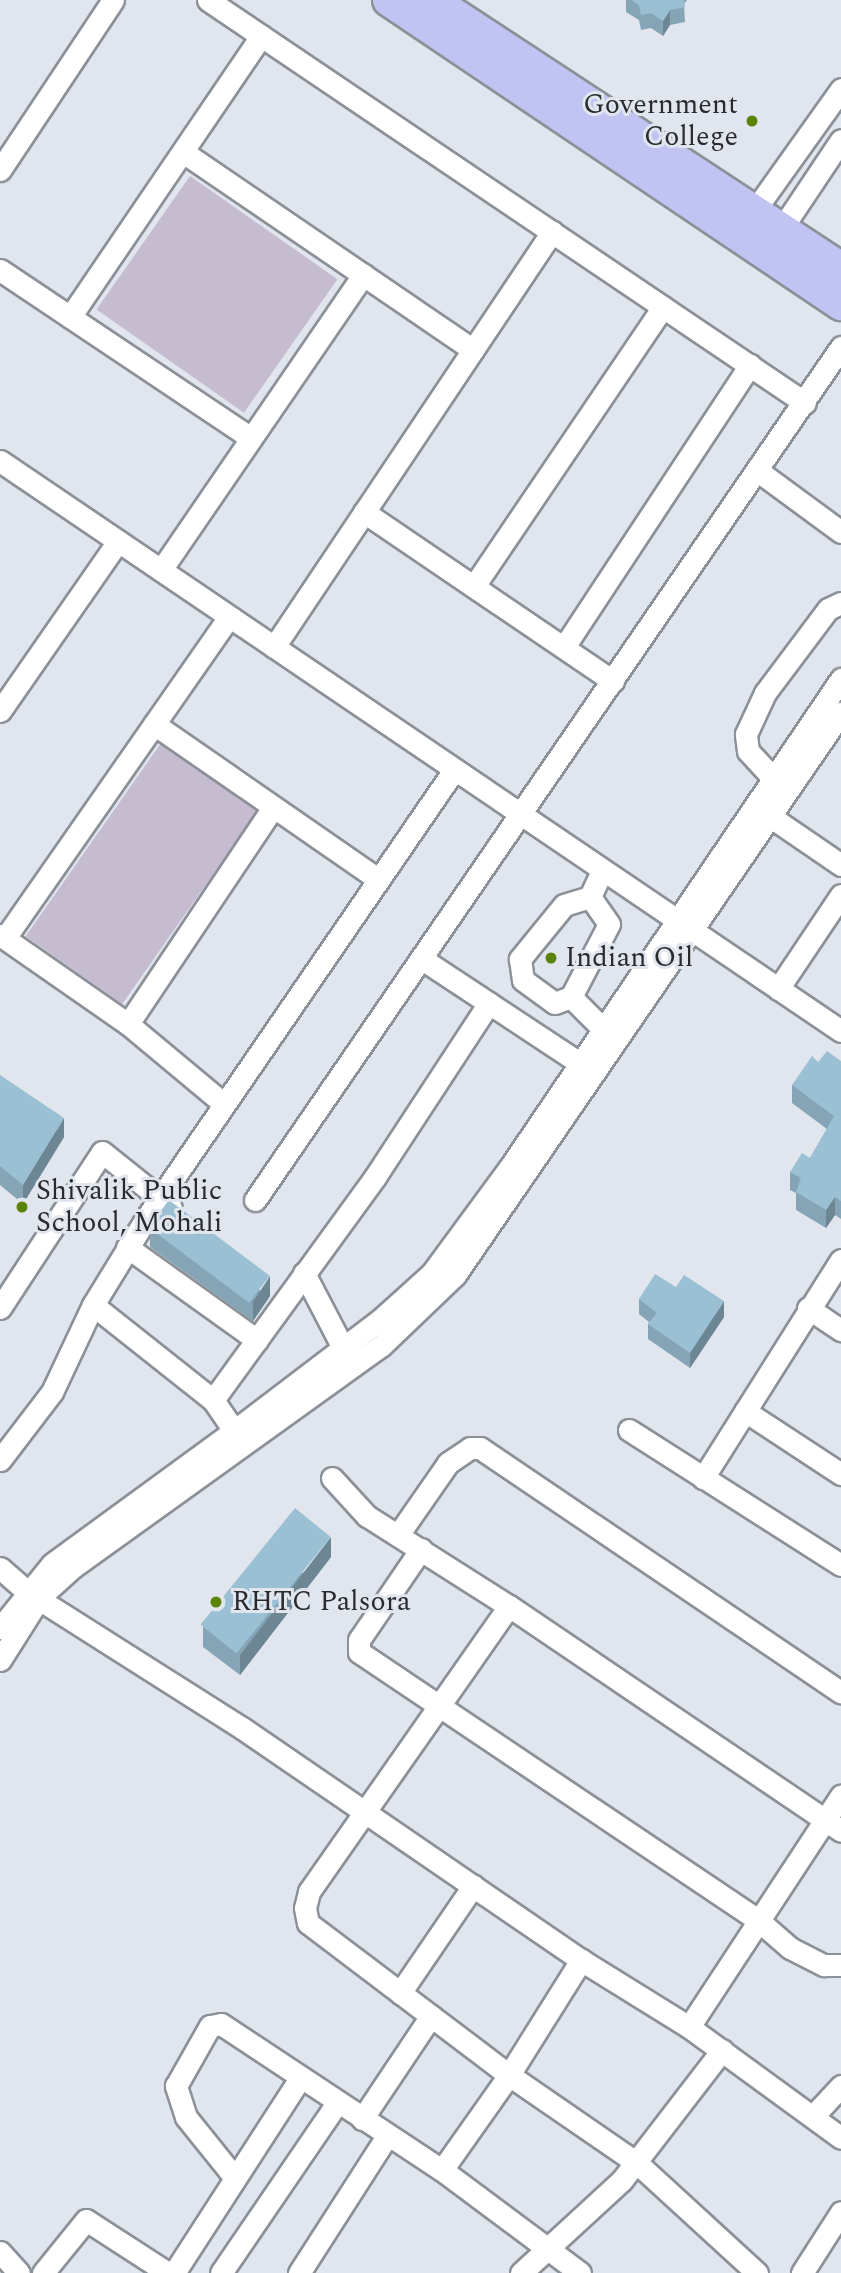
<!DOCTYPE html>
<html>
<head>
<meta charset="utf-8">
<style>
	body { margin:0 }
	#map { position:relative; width:841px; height:2273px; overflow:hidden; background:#e1e6ee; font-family:Spectral,serif }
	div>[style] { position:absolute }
	.green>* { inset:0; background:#c6bcd0; transform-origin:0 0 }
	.roads { filter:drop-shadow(2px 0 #8c9198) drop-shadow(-2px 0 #8c9198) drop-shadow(0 2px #8c9198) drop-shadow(0 -2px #8c9198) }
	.minor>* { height:21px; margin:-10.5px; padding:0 10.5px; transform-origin:10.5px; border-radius:10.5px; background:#fff }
	.highway>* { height:32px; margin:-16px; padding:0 16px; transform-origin:16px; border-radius:16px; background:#c1c4f2 }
	.wall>* { inset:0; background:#85a5b6 }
	.shaded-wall>* { inset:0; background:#6c8694 }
	.building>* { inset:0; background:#9bc0d4; transform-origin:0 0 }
	.dots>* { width:19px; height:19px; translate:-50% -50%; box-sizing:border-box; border:4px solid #e1e6ee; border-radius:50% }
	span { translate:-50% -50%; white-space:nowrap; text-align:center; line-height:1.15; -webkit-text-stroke:6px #e1e6ee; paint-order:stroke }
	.poi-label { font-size:28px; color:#282b2d }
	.right { translate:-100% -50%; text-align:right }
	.left { translate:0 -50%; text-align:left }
</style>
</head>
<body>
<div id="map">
	<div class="green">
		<div style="left:190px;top:176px;width:180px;height:163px;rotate:35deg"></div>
		<div style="left:161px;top:743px;width:118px;height:236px;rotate:35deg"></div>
	</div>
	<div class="roads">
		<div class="minor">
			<div style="left:208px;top:0;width:720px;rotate:34.02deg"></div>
			<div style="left:183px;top:152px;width:351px;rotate:34.3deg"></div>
			<div style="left:0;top:170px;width:204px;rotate:-56.4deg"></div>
			<div style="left:747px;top:221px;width:162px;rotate:-54.5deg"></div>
			<div style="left:774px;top:240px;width:120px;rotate:-56.2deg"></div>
			<div style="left:0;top:270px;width:302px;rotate:33.8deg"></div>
			<div style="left:70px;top:317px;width:340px;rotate:-55.8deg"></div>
			<div style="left:0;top:461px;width:1016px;rotate:34.13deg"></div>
			<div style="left:758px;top:471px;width:103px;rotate:36.3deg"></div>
			<div style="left:364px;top:512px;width:301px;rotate:34.2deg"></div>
			<div style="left:161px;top:570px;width:358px;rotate:-55.6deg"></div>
			<div style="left:474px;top:586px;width:337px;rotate:-55.9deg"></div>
			<div style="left:274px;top:647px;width:500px;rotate:-56.2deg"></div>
			<div style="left:564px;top:647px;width:338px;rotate:-56.6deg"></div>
			<div style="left:0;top:711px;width:207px;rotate:-55.2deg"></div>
			<div style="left:154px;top:724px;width:272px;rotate:34.7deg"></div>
			<div style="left:774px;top:779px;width:38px;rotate:-133deg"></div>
			<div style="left:748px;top:751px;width:17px;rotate:-97deg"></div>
			<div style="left:746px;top:734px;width:45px;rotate:-65.1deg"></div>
			<div style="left:765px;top:693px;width:105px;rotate:-53.1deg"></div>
			<div style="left:828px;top:609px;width:14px;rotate:-25deg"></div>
			<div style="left:771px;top:817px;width:85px;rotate:34.4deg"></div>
			<div style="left:602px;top:871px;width:29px;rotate:115deg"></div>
			<div style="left:590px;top:897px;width:27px;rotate:163deg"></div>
			<div style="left:564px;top:905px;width:70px;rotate:129.2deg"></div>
			<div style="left:520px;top:959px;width:21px;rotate:82deg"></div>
			<div style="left:523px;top:980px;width:39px;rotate:36deg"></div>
			<div style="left:555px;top:1003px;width:17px;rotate:-21deg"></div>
			<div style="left:571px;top:997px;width:47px;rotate:45deg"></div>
			<div style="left:0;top:935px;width:156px;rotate:34.8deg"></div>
			<div style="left:128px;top:1024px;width:125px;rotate:39.8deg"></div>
			<div style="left:5px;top:938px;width:391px;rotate:-55.1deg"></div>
			<div style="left:422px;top:959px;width:191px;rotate:33.4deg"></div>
			<div style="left:778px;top:989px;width:113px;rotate:-56.2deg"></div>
			<div style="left:571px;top:997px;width:82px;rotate:-62.5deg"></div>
			<div style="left:609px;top:924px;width:33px;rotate:-125deg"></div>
			<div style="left:128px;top:1024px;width:261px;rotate:-56.2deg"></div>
			<div style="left:255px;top:1200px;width:1035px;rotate:-55.51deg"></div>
			<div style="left:127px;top:1247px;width:160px;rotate:35.6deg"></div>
			<div style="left:304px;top:1273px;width:85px;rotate:62.5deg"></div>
			<div style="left:93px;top:1305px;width:153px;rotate:38.4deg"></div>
			<div style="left:213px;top:1400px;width:51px;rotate:55.4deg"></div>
			<div style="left:0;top:1308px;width:186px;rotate:-56.8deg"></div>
			<div style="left:102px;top:1152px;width:88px;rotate:38.6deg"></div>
			<div style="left:808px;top:1308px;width:40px;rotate:34deg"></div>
			<div style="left:213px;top:1400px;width:276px;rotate:-54deg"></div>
			<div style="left:375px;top:1177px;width:208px;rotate:-56.8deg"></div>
			<div style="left:745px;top:1411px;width:115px;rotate:33.3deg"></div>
			<div style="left:629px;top:1430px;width:251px;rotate:32.5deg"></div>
			<div style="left:0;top:1460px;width:86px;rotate:-52.6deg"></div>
			<div style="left:52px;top:1392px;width:96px;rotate:-64.8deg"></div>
			<div style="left:93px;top:1305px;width:100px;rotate:-58.5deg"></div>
			<div style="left:145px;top:1220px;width:546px;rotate:-55.52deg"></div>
			<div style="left:332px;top:1478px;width:52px;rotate:47.4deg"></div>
			<div style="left:367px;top:1516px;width:168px;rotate:32.4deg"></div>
			<div style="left:509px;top:1606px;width:401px;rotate:34.1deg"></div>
			<div style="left:703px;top:1478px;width:258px;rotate:-57.7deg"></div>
			<div style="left:398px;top:1535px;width:88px;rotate:-55.2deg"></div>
			<div style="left:448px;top:1463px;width:27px;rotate:-34deg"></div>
			<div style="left:470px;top:1448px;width:10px"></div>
			<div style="left:480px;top:1448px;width:436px;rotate:34.1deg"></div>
			<div style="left:421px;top:1549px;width:110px;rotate:124.3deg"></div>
			<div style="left:359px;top:1640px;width:12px;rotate:90deg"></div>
			<div style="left:359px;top:1652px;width:482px;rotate:33.9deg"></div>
			<div style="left:759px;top:1921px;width:41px;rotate:41.1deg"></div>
			<div style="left:790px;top:1948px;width:38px;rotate:27deg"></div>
			<div style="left:824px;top:1965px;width:17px"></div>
			<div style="left:0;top:1568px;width:35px;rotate:41deg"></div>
			<div style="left:26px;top:1591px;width:256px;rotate:32.4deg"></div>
			<div style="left:242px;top:1728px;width:411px;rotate:34.4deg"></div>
			<div style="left:581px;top:1960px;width:127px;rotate:31.8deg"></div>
			<div style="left:689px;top:2027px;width:188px;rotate:36.1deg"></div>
			<div style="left:509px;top:1606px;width:349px;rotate:125deg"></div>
			<div style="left:309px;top:1892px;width:16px;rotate:104deg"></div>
			<div style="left:305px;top:1908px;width:15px;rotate:79deg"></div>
			<div style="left:308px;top:1923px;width:252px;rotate:37.1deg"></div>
			<div style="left:509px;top:2075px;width:155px;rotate:34.5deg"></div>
			<div style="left:637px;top:2163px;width:163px;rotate:42.5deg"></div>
			<div style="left:0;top:1628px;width:82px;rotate:-50.9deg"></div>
			<div style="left:52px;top:1564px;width:225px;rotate:-36.2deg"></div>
			<div style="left:234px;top:1431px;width:185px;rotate:-37.3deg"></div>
			<div style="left:381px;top:1319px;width:69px;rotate:-42deg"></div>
			<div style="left:432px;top:1273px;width:132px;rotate:-53.7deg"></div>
			<div style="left:510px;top:1167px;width:590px;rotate:-55.85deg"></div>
			<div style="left:0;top:1660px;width:75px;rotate:-57.6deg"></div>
			<div style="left:40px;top:1597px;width:45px;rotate:-42.3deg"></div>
			<div style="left:73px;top:1567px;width:379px;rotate:-35.7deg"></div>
			<div style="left:381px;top:1346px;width:103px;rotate:-43.8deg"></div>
			<div style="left:455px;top:1275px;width:682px;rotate:-55.52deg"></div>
			<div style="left:400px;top:1993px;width:130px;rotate:-55.7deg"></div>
			<div style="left:689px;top:2027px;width:277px;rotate:-56.7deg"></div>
			<div style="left:814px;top:2115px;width:40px;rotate:-47deg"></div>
			<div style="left:362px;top:2119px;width:124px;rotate:-56.2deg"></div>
			<div style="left:442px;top:2170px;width:116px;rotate:-54.8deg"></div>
			<div style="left:509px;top:2075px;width:136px;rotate:-57.9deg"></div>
			<div style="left:235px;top:2178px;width:78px;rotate:-128.8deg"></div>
			<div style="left:186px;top:2117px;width:33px;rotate:-108deg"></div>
			<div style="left:176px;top:2086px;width:69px;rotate:-60.5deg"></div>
			<div style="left:210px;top:2026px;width:11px;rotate:-10deg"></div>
			<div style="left:221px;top:2024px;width:265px;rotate:33.5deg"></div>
			<div style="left:442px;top:2170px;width:172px;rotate:36.7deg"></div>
			<div style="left:0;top:2252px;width:28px;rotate:48deg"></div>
			<div style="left:43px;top:2273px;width:68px;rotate:-50.9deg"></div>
			<div style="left:86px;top:2220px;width:98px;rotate:32.9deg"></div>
			<div style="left:174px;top:2273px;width:232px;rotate:-57.1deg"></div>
			<div style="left:221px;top:2273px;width:206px;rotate:-55.7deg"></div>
			<div style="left:299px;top:2273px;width:163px;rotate:-57.3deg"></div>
			<div style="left:521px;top:2273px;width:137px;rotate:-42.6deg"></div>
			<div style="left:622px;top:2180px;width:164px;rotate:-52.4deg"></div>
			<div style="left:802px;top:2273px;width:72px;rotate:-57.4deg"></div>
		</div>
		<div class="highway">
			<div style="left:389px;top:0;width:545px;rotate:33.92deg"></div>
			<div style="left:432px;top:0;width:490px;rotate:33.3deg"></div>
		</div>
	</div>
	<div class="wall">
		<div style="clip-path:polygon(626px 0,687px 0,684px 4px,685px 22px,670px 25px,663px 36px,651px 28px,641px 30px,639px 20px,626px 12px)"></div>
		<div style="clip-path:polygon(841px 1061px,841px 1219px,835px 1215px,826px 1228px,796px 1210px,796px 1193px,790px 1190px,790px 1172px,810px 1158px,827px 1129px,792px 1103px,792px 1085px,818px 1062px)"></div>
		<div style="clip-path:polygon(0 1075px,64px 1137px,23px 1204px,0 1185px)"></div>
		<div style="clip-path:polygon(150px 1228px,270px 1296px,253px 1321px,150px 1247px)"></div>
		<div style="clip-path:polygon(639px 1299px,724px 1317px,690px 1368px,648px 1339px,648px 1324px,649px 1322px,639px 1314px)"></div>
		<div style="clip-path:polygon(331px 1557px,240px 1675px,203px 1647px,203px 1627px)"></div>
	</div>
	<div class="shaded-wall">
		<div style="clip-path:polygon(670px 10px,670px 25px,663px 36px,663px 21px)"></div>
		<div style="clip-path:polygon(64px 1118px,64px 1137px,23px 1204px,23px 1185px)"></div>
		<div style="clip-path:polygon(835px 1197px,835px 1215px,826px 1228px,826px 1210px)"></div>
		<div style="clip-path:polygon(270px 1276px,270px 1296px,253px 1321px,253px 1302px)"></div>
		<div style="clip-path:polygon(724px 1301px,724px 1317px,690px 1368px,690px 1353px)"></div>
		<div style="clip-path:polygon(331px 1537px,331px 1557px,240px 1675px,240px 1655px)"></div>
	</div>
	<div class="building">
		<div style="clip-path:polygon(631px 0,684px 0,685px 7px,670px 10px,663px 21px,651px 13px,641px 15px,639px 5px)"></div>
		<div style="clip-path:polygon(827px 1051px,841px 1061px,841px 1201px,835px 1197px,826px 1210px,796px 1192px,801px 1178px,790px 1172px,802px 1153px,810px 1158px,834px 1116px,792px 1085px,812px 1056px,818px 1062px)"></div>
		<div style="clip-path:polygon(0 1075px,64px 1118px,23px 1185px,0 1166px)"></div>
		<div style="left:169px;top:1200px;width:126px;height:34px;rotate:37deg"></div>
		<div style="clip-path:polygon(655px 1274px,676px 1287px,684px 1275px,724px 1301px,690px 1353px,648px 1324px,657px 1313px,639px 1299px)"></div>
		<div style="left:295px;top:1508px;width:46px;height:150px;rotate:39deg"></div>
	</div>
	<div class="dots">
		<div style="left:752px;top:121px;background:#5a8308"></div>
		<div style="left:551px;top:958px;background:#5a8308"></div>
		<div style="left:22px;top:1207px;background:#5a8308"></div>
		<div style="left:216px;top:1602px;background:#5a8308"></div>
	</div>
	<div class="poi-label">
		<span class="right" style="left:738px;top:121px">Government<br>College</span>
		<span class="left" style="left:565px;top:958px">Indian Oil</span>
		<span class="left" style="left:36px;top:1207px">Shivalik Public<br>School, Mohali</span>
		<span class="left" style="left:232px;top:1602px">RHTC Palsora</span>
	</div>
</div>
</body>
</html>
